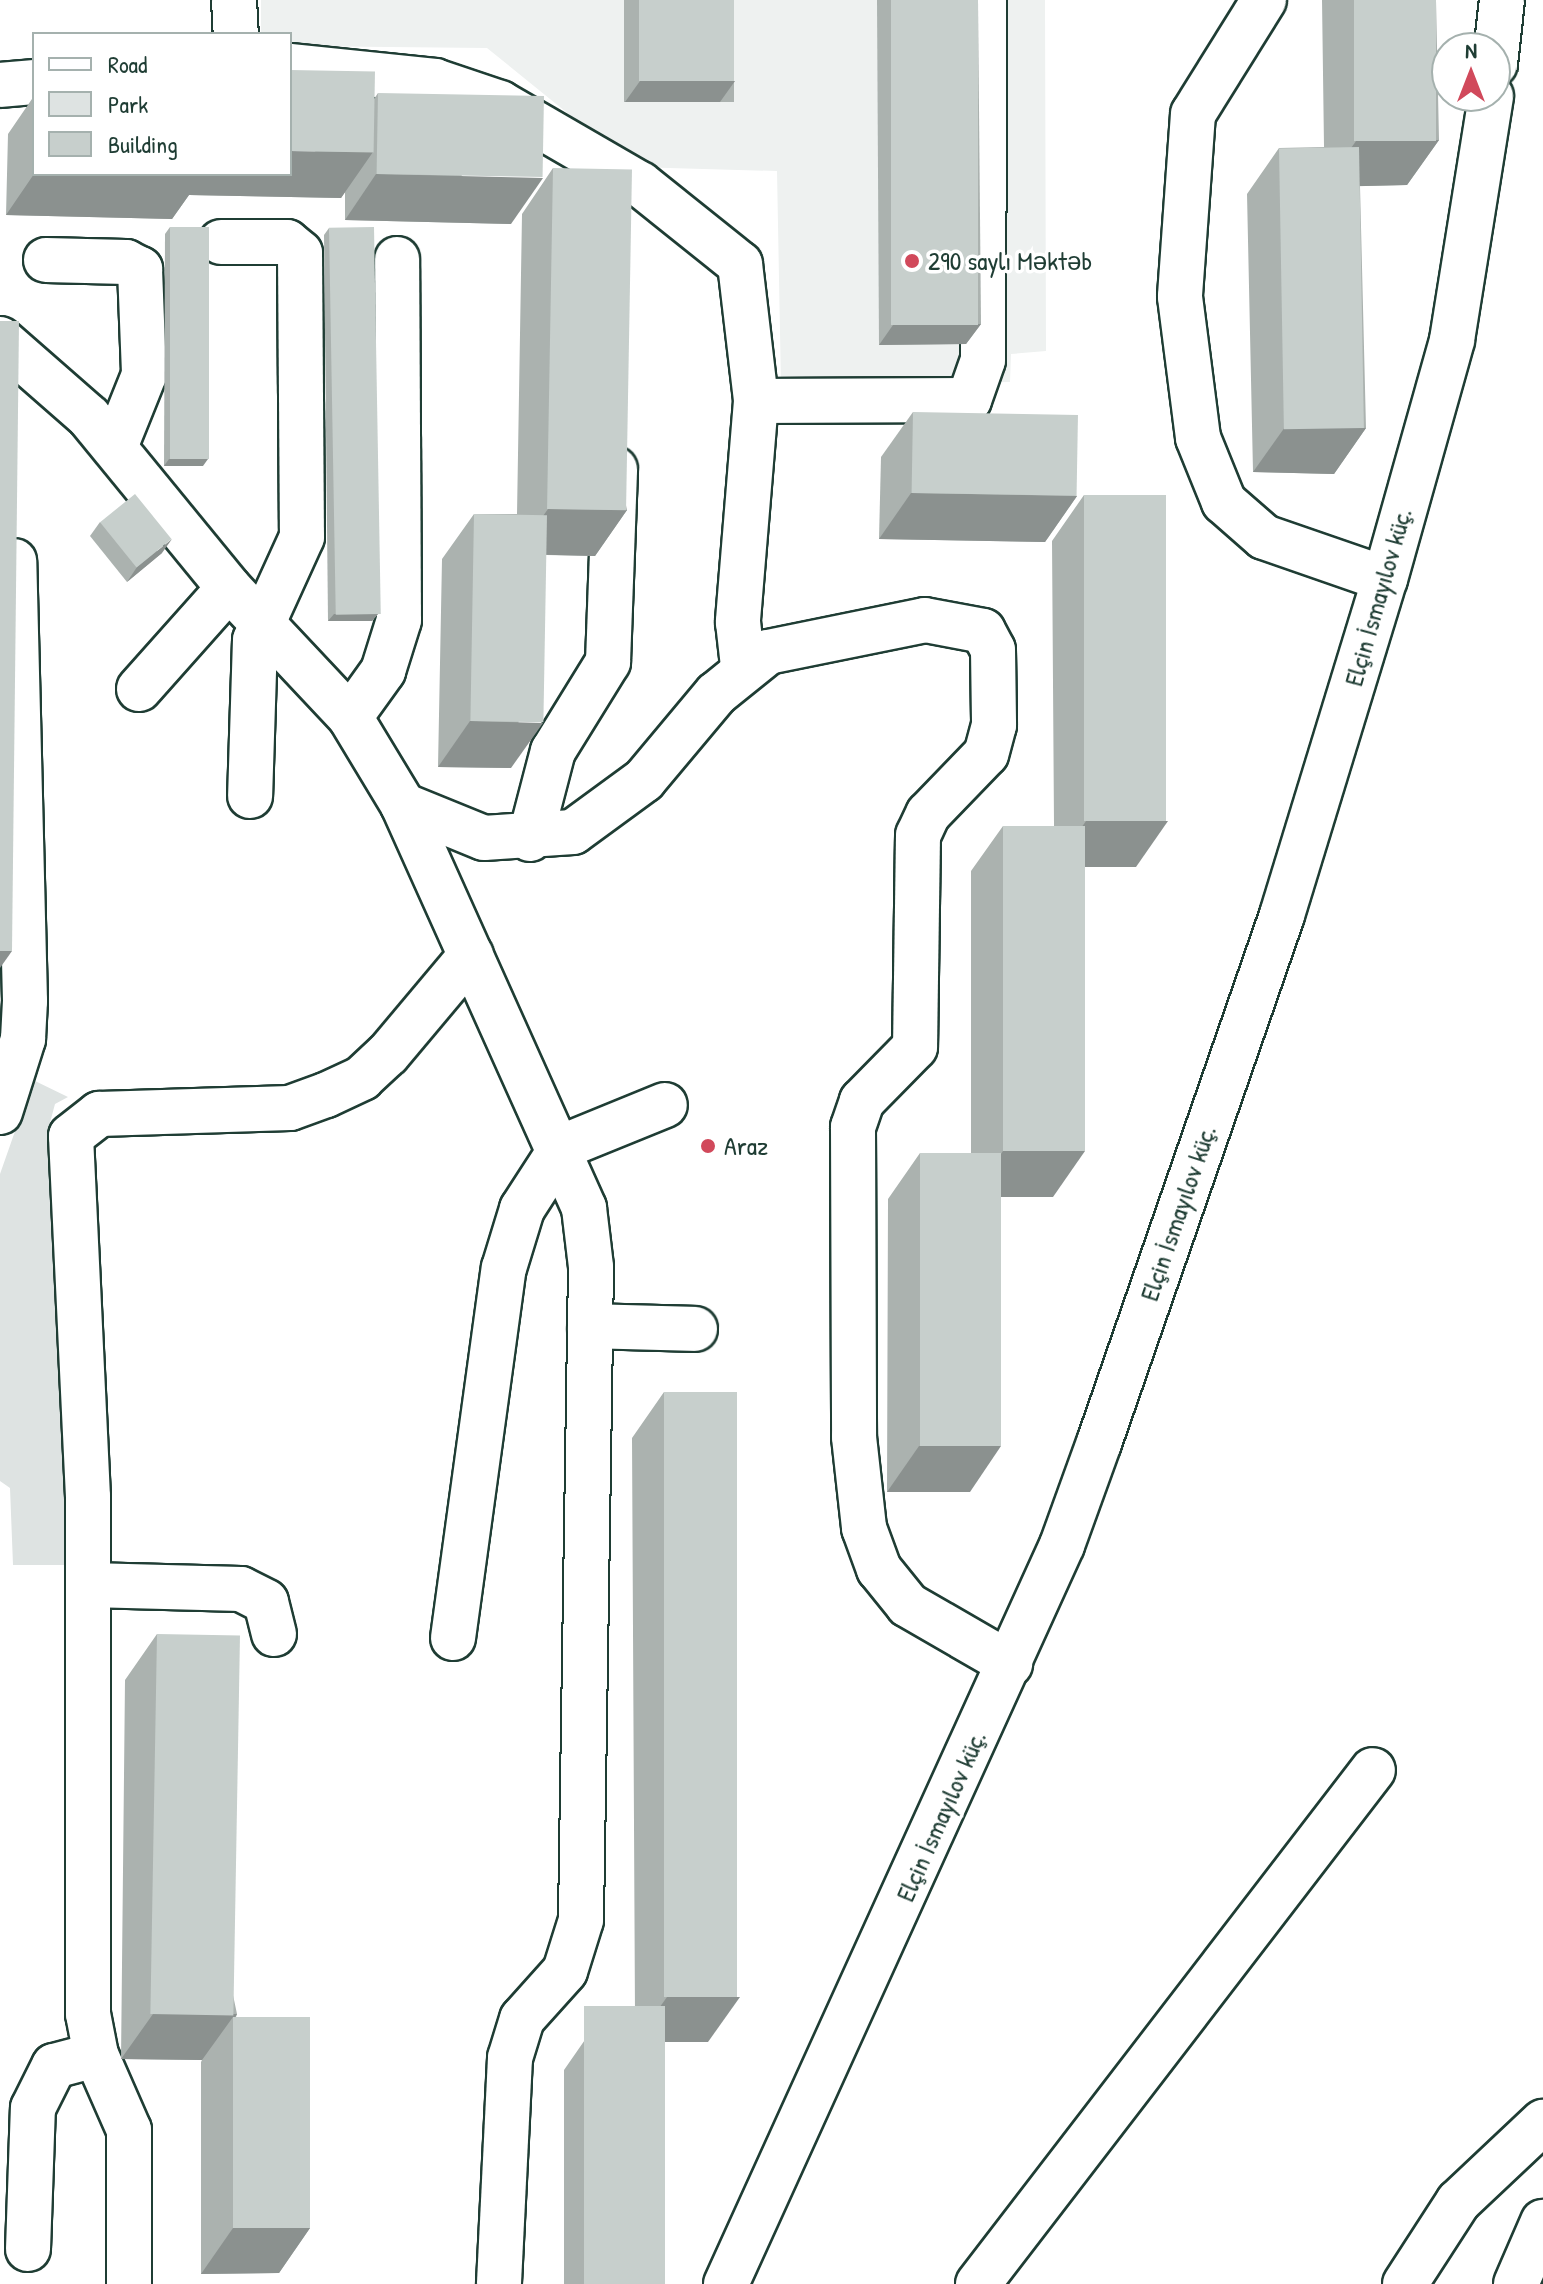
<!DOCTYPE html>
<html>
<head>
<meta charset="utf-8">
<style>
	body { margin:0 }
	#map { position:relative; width:1543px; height:2284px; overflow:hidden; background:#fff; font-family:"Patrick Hand",sans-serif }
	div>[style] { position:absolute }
	.built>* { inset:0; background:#eef1f0 }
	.green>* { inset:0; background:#dee3e2 }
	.roads { filter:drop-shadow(2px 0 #1f3d34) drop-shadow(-2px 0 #1f3d34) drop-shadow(0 2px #1f3d34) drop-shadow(0 -2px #1f3d34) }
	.minor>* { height:44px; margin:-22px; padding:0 22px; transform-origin:22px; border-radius:22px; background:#fff }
	.wall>* { inset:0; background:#abb2af; transform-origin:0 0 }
	.shaded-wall>* { inset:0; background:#8b918f }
	.building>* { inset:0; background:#c7cfcc; transform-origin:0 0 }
	.dots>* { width:22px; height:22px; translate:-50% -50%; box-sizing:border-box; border:4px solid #fff; border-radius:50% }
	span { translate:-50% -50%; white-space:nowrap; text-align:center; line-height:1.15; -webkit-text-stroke:7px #fff; paint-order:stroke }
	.poi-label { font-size:26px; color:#1f3d34 }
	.left { translate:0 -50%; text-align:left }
	.street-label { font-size:26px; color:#1f3d34 }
	.legend { position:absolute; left:32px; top:32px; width:260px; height:144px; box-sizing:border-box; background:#fff; border:2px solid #a5b1ae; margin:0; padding:10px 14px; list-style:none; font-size:24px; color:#1f3d34 }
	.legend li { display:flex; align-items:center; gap:16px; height:40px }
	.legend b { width:40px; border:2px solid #a5b1ae }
	.north { position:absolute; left:1431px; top:32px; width:80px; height:80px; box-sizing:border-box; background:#fff; border:2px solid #a5b1ae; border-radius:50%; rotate:0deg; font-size:22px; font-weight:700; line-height:32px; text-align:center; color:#1f3d34 }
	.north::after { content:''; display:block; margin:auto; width:28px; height:36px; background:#d1495b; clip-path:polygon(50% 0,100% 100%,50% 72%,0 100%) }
</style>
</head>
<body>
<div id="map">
	<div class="built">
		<div style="clip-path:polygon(261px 0,1045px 0,1046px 351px,1011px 354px,1010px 382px,781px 386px,777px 171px,634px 167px,487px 48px,290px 46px,290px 34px,261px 34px)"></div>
	</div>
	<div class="green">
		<div style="clip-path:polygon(33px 1080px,68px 1097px,55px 1104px,48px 1130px,68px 1565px,13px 1565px,10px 1488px,0 1481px,0 1174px)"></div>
	</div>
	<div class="roads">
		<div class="minor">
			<div style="left:234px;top:0;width:34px;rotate:87deg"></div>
			<div style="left:1264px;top:0;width:134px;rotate:121.9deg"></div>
			<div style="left:1193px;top:114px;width:183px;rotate:94.1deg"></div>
			<div style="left:1180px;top:297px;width:142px;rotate:82.7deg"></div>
			<div style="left:1198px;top:438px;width:69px;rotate:67.9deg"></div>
			<div style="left:1224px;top:502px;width:53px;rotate:41.2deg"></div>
			<div style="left:1264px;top:537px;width:128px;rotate:19.1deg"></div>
			<div style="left:1495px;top:64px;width:64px;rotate:-83.8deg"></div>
			<div style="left:290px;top:66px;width:146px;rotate:5.9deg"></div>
			<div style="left:435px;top:81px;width:69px;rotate:18.7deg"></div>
			<div style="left:500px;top:103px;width:162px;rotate:30.1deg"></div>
			<div style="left:640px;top:184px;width:128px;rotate:38.7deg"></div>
			<div style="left:740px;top:264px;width:138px;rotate:83.3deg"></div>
			<div style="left:756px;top:401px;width:222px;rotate:94.7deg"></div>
			<div style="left:738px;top:622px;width:44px;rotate:83.5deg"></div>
			<div style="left:0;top:85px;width:34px;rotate:-5deg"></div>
			<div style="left:221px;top:242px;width:66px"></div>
			<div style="left:287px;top:242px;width:17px;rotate:40deg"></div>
			<div style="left:300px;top:253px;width:284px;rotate:89.6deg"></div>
			<div style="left:302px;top:537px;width:113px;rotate:114.5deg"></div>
			<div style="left:255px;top:640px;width:156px;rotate:91.8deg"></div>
			<div style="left:46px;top:260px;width:80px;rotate:1.4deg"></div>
			<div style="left:126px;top:262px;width:16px;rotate:27deg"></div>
			<div style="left:140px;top:269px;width:106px;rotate:87.8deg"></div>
			<div style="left:144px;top:375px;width:78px;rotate:111.9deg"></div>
			<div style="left:0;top:339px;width:118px;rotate:41.2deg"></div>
			<div style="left:89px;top:417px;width:221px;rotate:50.7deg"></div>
			<div style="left:229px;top:588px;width:177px;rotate:46.8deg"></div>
			<div style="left:350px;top:717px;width:103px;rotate:58.9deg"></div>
			<div style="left:403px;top:805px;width:442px;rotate:65.8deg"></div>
			<div style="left:584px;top:1208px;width:59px;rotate:83.2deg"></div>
			<div style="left:591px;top:1267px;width:653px;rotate:90.88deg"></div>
			<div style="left:581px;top:1920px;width:53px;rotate:107.4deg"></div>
			<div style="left:565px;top:1971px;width:64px;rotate:131.9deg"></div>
			<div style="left:522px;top:2019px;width:41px;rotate:107.1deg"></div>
			<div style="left:510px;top:2058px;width:226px;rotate:92.8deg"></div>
			<div style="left:756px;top:401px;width:213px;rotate:-0.3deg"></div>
			<div style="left:969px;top:400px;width:42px;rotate:-70.7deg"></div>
			<div style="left:983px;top:360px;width:360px;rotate:-89.8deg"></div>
			<div style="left:139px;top:689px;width:135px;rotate:-48.3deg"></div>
			<div style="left:350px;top:717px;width:57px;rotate:-54.3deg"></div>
			<div style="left:383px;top:671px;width:53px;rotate:-72.6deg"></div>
			<div style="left:399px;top:620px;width:361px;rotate:-90.3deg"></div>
			<div style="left:403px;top:805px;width:87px;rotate:22.2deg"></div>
			<div style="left:484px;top:838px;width:89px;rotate:-3.9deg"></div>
			<div style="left:573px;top:832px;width:88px;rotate:-36.2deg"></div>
			<div style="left:644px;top:780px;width:112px;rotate:-50.1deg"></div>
			<div style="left:716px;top:694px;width:67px;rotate:-38.9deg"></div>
			<div style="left:768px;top:652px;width:160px;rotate:-11.5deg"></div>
			<div style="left:925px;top:620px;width:59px;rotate:10.7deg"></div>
			<div style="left:983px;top:631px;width:21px;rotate:62deg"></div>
			<div style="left:993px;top:650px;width:75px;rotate:89.2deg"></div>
			<div style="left:994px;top:725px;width:30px;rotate:105deg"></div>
			<div style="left:986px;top:754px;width:83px;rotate:134deg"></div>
			<div style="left:928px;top:814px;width:23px;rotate:115deg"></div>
			<div style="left:918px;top:835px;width:212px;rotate:90.8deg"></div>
			<div style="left:915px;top:1047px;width:76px;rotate:134.5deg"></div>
			<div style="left:862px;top:1101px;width:28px;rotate:109deg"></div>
			<div style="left:853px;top:1127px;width:310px;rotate:89.8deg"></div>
			<div style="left:854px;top:1437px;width:92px;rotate:83.7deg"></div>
			<div style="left:864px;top:1528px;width:44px;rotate:69.9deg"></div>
			<div style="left:879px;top:1569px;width:46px;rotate:51.1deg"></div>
			<div style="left:908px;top:1605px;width:118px;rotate:30deg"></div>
			<div style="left:530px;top:839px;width:91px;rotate:-75.4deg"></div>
			<div style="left:553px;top:751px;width:105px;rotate:-58.3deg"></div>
			<div style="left:608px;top:662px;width:193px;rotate:-87.9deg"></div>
			<div style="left:0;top:1112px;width:77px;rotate:-72.5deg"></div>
			<div style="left:23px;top:1039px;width:38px;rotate:-87deg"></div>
			<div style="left:25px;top:1001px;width:440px;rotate:-91.4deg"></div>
			<div style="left:590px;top:1326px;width:105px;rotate:1.6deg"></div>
			<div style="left:89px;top:1585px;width:152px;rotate:1.5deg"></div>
			<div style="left:241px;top:1589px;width:28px;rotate:27deg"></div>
			<div style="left:266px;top:1602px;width:33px;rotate:76deg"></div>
			<div style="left:453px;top:1638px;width:373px;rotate:-82.2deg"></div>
			<div style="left:504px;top:1268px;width:62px;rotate:-73deg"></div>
			<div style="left:522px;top:1209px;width:74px;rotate:-57.2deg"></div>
			<div style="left:562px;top:1147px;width:111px;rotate:-22.2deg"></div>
			<div style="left:28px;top:2249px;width:141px;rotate:-88deg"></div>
			<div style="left:33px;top:2108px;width:47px;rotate:-63.4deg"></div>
			<div style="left:54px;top:2066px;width:43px;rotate:-14.7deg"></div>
			<div style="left:129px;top:2284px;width:154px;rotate:-90deg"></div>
			<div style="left:129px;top:2130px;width:82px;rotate:-113.7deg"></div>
			<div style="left:96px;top:2055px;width:42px;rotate:-101deg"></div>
			<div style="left:88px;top:2014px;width:517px;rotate:-90deg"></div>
			<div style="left:88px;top:1497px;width:361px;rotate:-92.7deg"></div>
			<div style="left:71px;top:1136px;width:36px;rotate:-38deg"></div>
			<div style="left:99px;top:1114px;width:191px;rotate:-1.8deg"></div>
			<div style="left:290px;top:1108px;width:38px;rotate:-20deg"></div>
			<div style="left:326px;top:1095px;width:40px;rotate:-25deg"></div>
			<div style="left:362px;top:1078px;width:35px;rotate:-43deg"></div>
			<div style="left:388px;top:1054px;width:129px;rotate:-50deg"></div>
			<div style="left:726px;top:2284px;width:812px;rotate:-65.55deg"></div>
			<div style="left:1062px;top:1545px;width:109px;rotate:-70.1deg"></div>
			<div style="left:1099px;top:1443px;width:559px;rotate:-70.88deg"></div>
			<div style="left:1282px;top:915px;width:351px;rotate:-73deg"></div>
			<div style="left:1385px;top:579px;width:248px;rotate:-74.3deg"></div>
			<div style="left:1452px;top:340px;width:247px;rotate:-80.9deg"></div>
			<div style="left:978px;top:2284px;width:648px;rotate:-52.46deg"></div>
			<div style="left:1405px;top:2284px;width:98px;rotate:-57.1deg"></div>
			<div style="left:1458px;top:2202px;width:117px;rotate:-43.3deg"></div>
			<div style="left:1516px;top:2284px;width:68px;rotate:-66.5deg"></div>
		</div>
	</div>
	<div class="wall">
		<div style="left:624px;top:0;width:110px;height:102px"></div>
		<div style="clip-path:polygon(877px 0,978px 0,981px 324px,966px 344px,879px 345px)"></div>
		<div style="clip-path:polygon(1322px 0,1436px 0,1439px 140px,1407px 185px,1360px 186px,1366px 428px,1334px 474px,1253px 472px,1247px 194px,1279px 148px,1324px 147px)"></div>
		<div style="clip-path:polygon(378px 93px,511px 224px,345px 220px,345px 192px,341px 198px,189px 195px,172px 219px,6px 215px,8px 134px,34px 96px,34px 174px,290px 174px,374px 99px)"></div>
		<div style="clip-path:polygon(553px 168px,627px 510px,595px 556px,546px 555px,511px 768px,438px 767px,442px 559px,474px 514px,517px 514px,522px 214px)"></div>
		<div style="clip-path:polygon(170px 227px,203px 466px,164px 466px,165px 234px)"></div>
		<div style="clip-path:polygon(329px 228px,378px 614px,372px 621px,328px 621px,324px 235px)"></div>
		<div style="clip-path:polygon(913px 412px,1077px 496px,1045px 542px,879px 539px,881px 457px)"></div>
		<div style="clip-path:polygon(1084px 495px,1136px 867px,1085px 867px,1053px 1197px,1001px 1197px,970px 1492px,887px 1492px,888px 1199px,920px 1153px,971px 1153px,971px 871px,1003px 826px,1054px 826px,1052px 541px)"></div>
		<div style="clip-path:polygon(100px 522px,162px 553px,127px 582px,90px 536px)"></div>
		<div style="clip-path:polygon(664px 1392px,708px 2042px,665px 2042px,663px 2284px,564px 2284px,564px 2070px,589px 2034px,635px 2017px,632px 1438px)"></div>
		<div style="clip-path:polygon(157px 1634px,237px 2014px,236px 2017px,310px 2228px,279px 2273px,201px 2274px,201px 2062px,202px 2060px,121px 2059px,125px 1680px)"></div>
	</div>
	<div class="shaded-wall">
		<div style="clip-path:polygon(640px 81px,735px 81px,720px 102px,625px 102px)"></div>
		<div style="clip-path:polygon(1439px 140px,1407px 185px,1324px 187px,1356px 141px)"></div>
		<div style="clip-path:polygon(290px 151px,373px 152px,341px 198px,189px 195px,172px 219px,6px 215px,34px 174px,290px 174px)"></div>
		<div style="clip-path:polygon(376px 174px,543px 178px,511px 224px,345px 220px)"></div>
		<div style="clip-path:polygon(981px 324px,966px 344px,879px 345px,893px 325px)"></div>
		<div style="clip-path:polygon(1285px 427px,1366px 428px,1334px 474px,1253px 472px)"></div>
		<div style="clip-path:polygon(169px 459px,208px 459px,203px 466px,164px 466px)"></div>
		<div style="clip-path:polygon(911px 493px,1077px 496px,1045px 542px,879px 539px)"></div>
		<div style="clip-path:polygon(548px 509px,627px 510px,595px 556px,516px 554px)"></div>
		<div style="clip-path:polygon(172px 539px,162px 553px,127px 582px,137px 567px)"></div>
		<div style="clip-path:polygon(334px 614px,378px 614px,372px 621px,328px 621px)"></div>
		<div style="clip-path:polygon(470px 721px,543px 723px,511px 768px,438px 767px)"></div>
		<div style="clip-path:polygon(1086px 821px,1168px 821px,1136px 867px,1054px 867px)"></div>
		<div style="clip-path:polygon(0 951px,12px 951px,0 968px)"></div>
		<div style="clip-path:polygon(1003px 1151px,1085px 1151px,1053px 1197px,971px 1197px)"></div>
		<div style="clip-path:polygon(919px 1446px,1001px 1446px,970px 1492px,887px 1492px)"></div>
		<div style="clip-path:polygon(667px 1997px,740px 1997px,708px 2042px,635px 2042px)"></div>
		<div style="clip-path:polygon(153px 2014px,237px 2014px,233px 2021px,233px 2017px,202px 2060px,121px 2059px)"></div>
		<div style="clip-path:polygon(233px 2228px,310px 2228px,279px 2273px,201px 2274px)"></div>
	</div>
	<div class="building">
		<div style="left:639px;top:0;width:95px;height:81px"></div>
		<div style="left:891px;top:0;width:87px;height:325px"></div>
		<div style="left:1354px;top:0;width:82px;height:141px"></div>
		<div style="left:290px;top:70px;width:85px;height:81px;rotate:1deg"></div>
		<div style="left:378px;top:93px;width:166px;height:81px;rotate:1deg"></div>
		<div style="left:1359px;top:147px;width:281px;height:80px;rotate:89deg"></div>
		<div style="left:553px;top:168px;width:79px;height:341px;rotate:1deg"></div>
		<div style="left:170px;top:227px;width:39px;height:232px"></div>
		<div style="left:374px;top:227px;width:387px;height:45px;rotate:89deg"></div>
		<div style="clip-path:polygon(0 321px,19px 321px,12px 951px,0 951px)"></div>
		<div style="left:913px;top:412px;width:165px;height:81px;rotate:1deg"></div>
		<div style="left:135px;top:494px;width:58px;height:45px;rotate:51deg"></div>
		<div style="left:1084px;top:495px;width:82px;height:326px"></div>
		<div style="left:474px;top:514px;width:73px;height:207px;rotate:1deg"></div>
		<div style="left:1003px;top:826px;width:82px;height:325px"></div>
		<div style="left:920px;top:1153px;width:81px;height:293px"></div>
		<div style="left:664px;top:1392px;width:73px;height:605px"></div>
		<div style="left:157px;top:1634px;width:83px;height:380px;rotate:1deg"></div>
		<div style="left:665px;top:2006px;width:278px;height:81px;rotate:90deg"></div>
		<div style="left:233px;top:2017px;width:77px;height:211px"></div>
	</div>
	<div class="dots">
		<div style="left:912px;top:261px;background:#d1495b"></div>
		<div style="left:708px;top:1146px;background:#d1495b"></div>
	</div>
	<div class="poi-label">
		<span class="left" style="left:928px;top:261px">290 saylı Məktəb</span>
		<span class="left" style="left:724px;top:1146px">Araz</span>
	</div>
	<div class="street-label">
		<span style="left:1378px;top:597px;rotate:-74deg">Elçin İsmayılov küç.</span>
		<span style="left:1178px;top:1213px;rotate:-71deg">Elçin İsmayılov küç.</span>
		<span style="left:941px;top:1816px;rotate:-66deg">Elçin İsmayılov küç.</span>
	</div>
	<ul class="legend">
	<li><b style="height:10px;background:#fff"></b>Road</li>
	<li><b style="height:22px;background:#dee3e2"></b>Park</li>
	<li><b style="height:22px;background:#c7cfcc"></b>Building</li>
	</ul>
	<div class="north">N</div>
</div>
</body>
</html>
